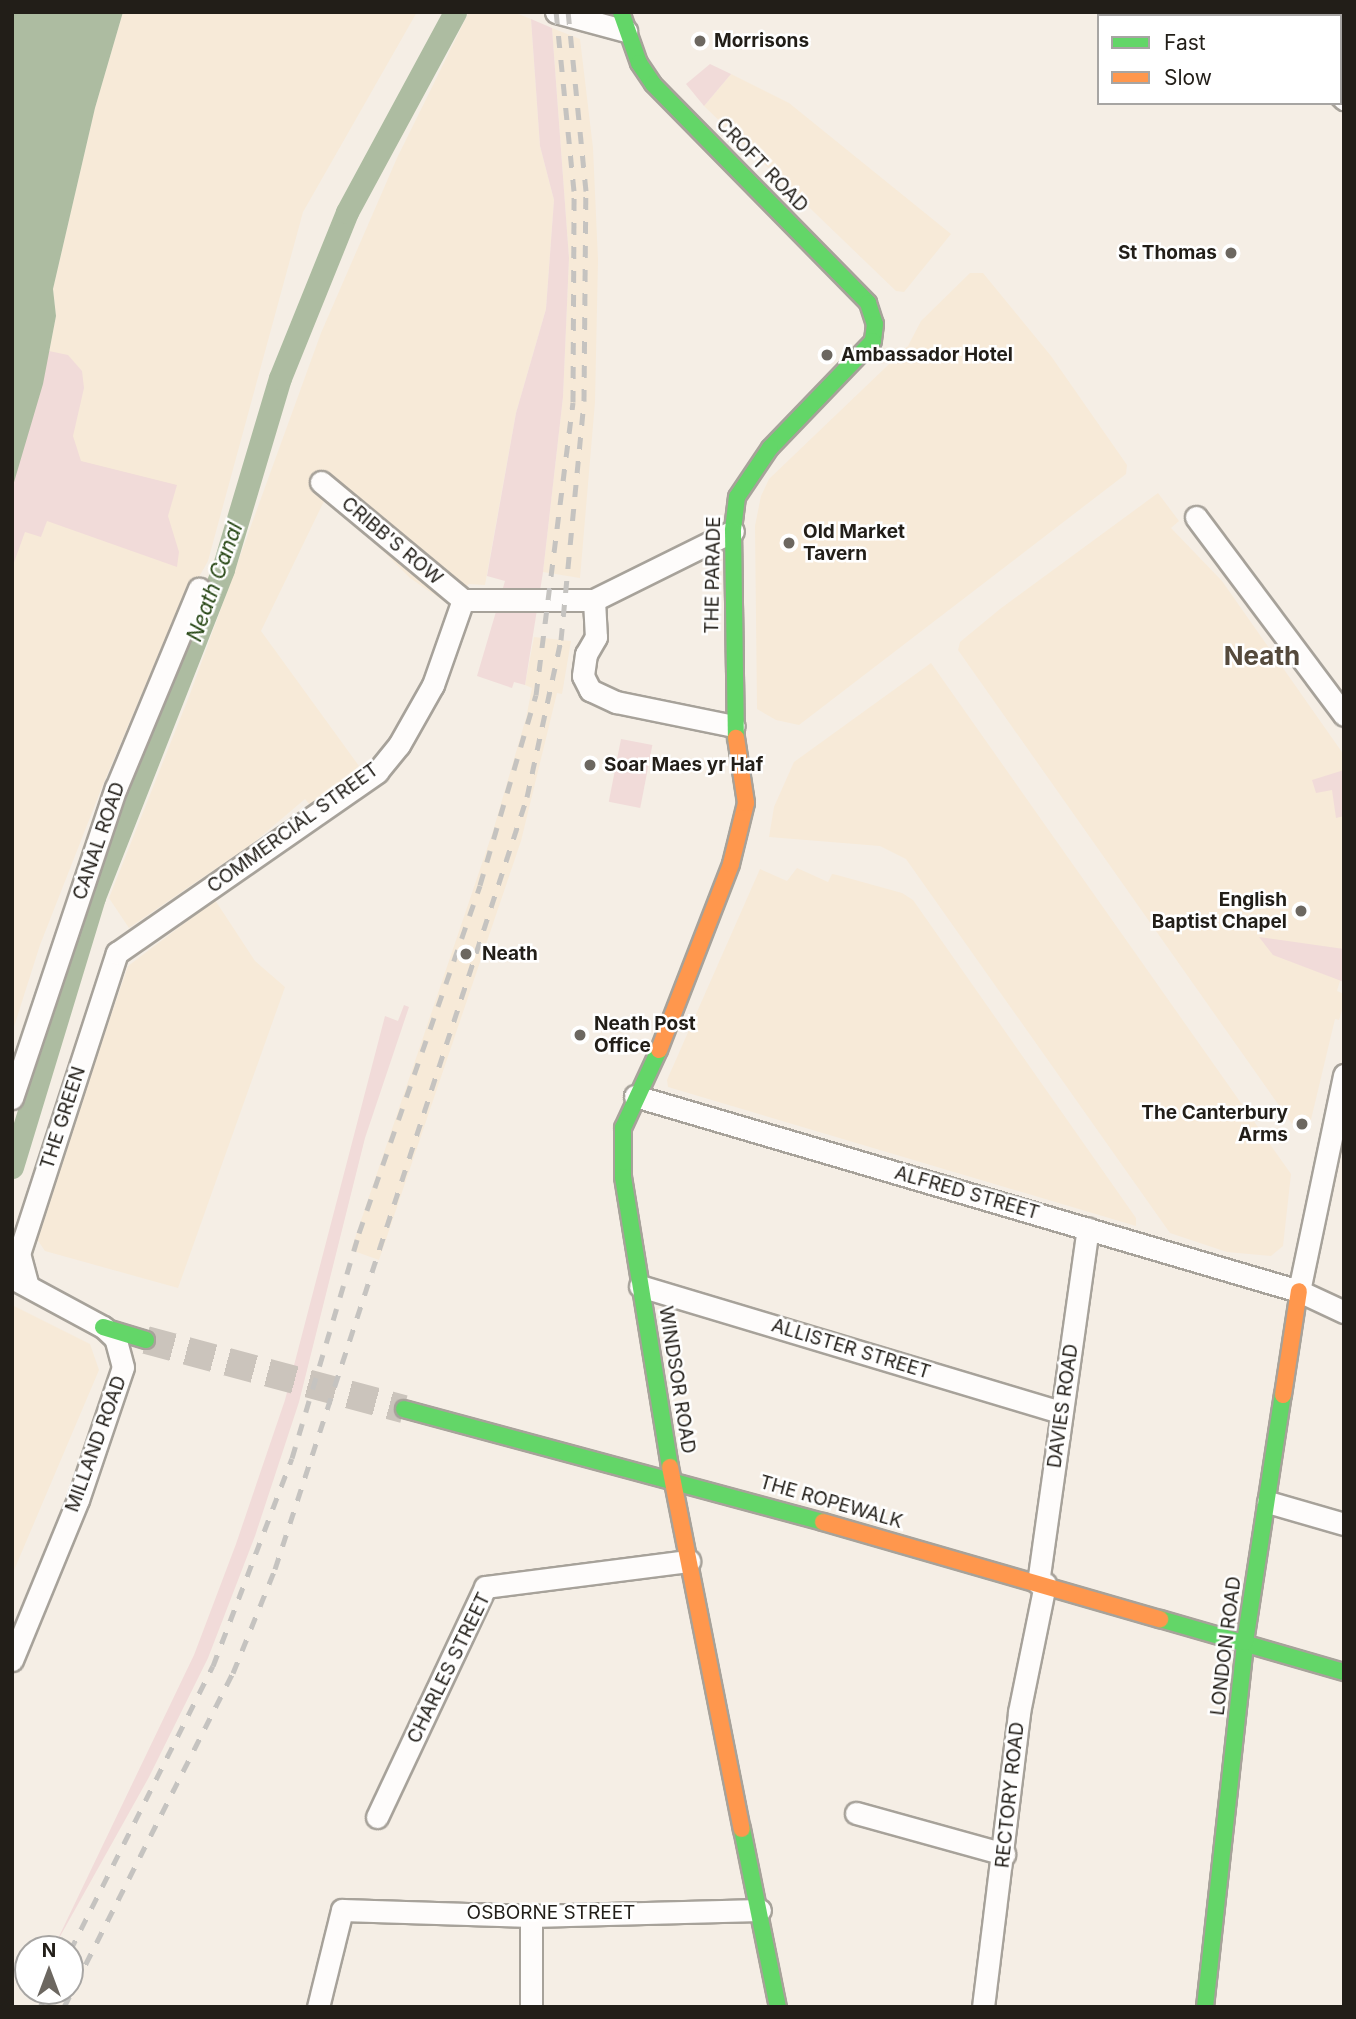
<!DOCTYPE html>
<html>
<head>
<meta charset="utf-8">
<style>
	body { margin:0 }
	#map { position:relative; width:1356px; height:2019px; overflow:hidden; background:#f5eee5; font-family:Inter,sans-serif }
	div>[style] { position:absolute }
	.built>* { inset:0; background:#f7ead8 }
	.green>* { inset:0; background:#f1dbd9; transform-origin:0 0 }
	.water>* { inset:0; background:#adbca1 }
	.canal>* { height:23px; margin:-11.5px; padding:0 11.5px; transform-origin:11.5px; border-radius:11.5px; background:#adbca1 }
	.secondary-tunnel>* { height:28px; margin-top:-14px; transform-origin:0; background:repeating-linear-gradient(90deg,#cbc4bc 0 28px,transparent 0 42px) }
	.roads { filter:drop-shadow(2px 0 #a7a29a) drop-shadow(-2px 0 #a7a29a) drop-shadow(0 2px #a7a29a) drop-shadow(0 -2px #a7a29a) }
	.street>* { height:21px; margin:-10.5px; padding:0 10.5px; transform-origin:10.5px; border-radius:10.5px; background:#fefcfb }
	.fast>* { height:16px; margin:-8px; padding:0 8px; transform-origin:8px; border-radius:8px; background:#63d668 }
	.slow>* { height:16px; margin:-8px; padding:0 8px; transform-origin:8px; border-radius:8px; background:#ff974d }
	.rail>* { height:5px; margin-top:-2.5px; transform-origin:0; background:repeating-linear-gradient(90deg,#c5c3c0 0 12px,transparent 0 24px) }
	.dots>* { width:19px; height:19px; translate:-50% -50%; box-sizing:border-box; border:4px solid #fff; border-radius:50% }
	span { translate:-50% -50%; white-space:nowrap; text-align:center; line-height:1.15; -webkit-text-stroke:5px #fff; paint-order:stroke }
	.poi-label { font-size:19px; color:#221e18; font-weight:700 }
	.left { translate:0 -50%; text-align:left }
	.right { translate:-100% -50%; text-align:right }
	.street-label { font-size:19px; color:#221e18 }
	.water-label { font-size:21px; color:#274715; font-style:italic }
	.district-label { font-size:26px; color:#554a3c; font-weight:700 }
	.frame { position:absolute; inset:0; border:14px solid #221e18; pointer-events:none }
	.legend { position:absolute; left:1097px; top:14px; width:245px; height:91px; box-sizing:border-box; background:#fff; border:2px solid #a7a5a3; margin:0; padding:9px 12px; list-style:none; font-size:21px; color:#221e18 }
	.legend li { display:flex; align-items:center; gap:14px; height:35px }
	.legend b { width:35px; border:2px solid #a7a5a3 }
	.north { position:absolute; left:14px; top:1935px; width:70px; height:70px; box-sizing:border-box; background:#fff; border:2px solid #a7a5a3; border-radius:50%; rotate:0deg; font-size:19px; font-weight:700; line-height:28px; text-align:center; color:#221e18 }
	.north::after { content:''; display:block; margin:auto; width:24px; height:32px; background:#6c6760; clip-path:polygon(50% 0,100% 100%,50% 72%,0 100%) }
</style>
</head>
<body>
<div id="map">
	<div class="built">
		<div style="clip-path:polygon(123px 12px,417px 12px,303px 212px,208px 561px,168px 632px,102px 787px,40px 945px,12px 1033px,12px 489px,43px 384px,56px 316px,53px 289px,95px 108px)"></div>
		<div style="clip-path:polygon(469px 12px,513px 12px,531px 19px,540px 146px,554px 200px,546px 309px,516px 413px,485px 585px,469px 584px,448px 604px,410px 578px,327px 495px,261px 631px,359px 766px,312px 807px,305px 799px,253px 843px,129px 928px,109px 898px,190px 694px,321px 333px,397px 158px)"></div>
		<div style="clip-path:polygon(552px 28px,580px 39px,593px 148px,598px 260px,595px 402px,580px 578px,543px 572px,563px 397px,569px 258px)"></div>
		<div style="clip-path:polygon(731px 74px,789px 103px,951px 234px,904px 292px,896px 291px,704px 106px)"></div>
		<div style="clip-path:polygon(970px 273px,983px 273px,1051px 356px,1127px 465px,1126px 474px,799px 725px,776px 720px,757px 709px,755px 526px,761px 496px,769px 479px,908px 346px,921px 321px)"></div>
		<div style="clip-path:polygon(1158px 493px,1179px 521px,1171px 528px,1222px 581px,1344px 755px,1344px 982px,1340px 981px,1337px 991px,1344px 994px,1344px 1004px,1339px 1020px,1335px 1019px,1309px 1128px,1303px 1132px,1297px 1131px,958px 650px,960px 642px,1000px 609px)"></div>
		<div style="clip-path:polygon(534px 637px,571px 641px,562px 694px,557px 693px,521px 841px,379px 1260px,351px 1250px,493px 831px,526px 718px,532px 688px,525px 685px)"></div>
		<div style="clip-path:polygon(931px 663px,1291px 1174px,1283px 1246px,1271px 1256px,1227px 1252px,1170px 1233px,906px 859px,880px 846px,769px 837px,774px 807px,794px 762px)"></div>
		<div style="clip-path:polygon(797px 868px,828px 882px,832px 874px,837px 875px,902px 893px,913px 900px,1136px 1218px,1136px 1226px,668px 1087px,667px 1080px,760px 869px,787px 881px)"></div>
		<div style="clip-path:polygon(215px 900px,255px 961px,285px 987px,178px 1288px,45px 1251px,35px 1236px,128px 966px)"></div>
		<div style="clip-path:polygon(12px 1305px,90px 1344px,99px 1370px,12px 1575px)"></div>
	</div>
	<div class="green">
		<div style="clip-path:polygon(531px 19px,552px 28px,569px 258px,563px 397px,543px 572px,525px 685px,514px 682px,512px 688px,477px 676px,505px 581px,487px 576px,516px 413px,546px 309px,554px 200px,540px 146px)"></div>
		<div style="clip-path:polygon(710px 64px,731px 74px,704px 106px,686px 84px)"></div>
		<div style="clip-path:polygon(49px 351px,68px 355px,82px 371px,84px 388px,73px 436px,81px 461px,177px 485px,168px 516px,179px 552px,177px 567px,47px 521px,41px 537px,25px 532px,12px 568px,12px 489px)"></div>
		<div style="left:621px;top:739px;width:32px;height:64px;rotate:11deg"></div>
		<div style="clip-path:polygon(1344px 770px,1344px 816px,1336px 818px,1332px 790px,1316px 793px,1312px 780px)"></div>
		<div style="clip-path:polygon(1259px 937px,1344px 949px,1344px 982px,1273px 955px)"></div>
		<div style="clip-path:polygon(404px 1005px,409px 1007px,365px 1138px,299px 1402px,255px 1536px,208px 1658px,149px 1777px,53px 1949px,194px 1655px,236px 1544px,285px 1400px,385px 1016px,398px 1021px)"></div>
	</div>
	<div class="water">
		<div style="clip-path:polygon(12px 12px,123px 12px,95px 108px,53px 289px,56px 316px,43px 384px,12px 489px)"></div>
	</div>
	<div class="canal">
		<div style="left:12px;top:1167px;width:282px;rotate:-73.1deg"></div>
		<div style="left:94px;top:897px;width:352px;rotate:-68.5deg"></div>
		<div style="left:223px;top:569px;width:199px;rotate:-73.4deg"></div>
		<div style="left:280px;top:378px;width:179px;rotate:-68deg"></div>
		<div style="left:347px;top:212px;width:227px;rotate:-61.6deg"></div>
	</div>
	<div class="secondary-tunnel">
		<div style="left:146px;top:1340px;width:267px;rotate:15deg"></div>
	</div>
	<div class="roads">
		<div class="street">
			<div style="left:556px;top:12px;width:73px;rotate:15.2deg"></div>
			<div style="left:1312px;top:16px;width:4px;rotate:-76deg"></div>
			<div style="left:1340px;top:95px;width:6px;rotate:45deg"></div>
			<div style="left:321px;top:482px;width:185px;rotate:39.7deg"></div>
			<div style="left:1196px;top:517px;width:247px;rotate:53.2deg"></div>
			<div style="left:463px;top:600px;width:131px"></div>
			<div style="left:594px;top:600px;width:155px;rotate:-26.4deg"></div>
			<div style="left:594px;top:600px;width:37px;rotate:87deg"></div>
			<div style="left:596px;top:637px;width:20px;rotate:120deg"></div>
			<div style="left:586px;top:654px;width:22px;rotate:98deg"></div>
			<div style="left:583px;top:676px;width:16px;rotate:63deg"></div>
			<div style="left:590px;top:690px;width:29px;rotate:25deg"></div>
			<div style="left:616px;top:702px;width:120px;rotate:11.5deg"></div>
			<div style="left:635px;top:1096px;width:692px;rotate:16.37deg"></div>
			<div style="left:1299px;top:1291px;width:50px;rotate:25deg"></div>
			<div style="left:12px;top:1098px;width:327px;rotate:-71.5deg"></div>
			<div style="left:116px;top:788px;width:216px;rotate:-67.4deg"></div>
			<div style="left:27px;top:1283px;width:30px;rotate:-105deg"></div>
			<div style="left:19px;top:1254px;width:317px;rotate:-72deg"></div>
			<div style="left:117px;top:953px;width:317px;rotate:-34.8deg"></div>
			<div style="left:377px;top:772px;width:35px;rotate:-51deg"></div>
			<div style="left:399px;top:745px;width:69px;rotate:-60.5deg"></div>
			<div style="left:433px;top:685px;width:90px;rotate:-70.6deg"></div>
			<div style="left:640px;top:1286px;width:439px;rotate:16.7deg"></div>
			<div style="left:1299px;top:1291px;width:221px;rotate:-78.2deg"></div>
			<div style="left:1268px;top:1502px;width:79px;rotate:16.1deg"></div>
			<div style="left:1038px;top:1583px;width:358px;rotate:-82deg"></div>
			<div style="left:12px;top:1660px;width:173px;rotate:-67.6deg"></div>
			<div style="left:78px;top:1500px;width:140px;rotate:-71.3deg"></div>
			<div style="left:123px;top:1367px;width:30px;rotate:-105deg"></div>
			<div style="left:115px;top:1338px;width:16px;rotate:-137deg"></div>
			<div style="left:103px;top:1327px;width:101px;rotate:-151.7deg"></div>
			<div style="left:856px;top:1813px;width:154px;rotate:15.5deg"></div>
			<div style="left:377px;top:1817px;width:254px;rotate:-64.8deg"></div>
			<div style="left:485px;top:1587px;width:206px;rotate:-7.3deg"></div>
			<div style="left:531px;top:1916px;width:91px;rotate:90deg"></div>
			<div style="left:318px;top:2007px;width:100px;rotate:-76.1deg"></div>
			<div style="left:342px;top:1910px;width:189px;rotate:1.8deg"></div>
			<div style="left:531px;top:1916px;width:229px;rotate:-1.5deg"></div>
			<div style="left:983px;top:2007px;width:297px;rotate:-83deg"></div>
			<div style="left:1019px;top:1712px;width:131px;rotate:-78.5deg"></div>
		</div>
		<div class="fast">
			<div style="left:621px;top:12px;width:54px;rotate:70.6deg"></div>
			<div style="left:639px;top:63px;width:25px;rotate:56deg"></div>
			<div style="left:653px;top:84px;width:307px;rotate:45.5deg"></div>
			<div style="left:868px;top:303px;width:22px;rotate:72deg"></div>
			<div style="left:875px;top:324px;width:17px;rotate:97deg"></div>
			<div style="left:873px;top:341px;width:149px;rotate:133.9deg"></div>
			<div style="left:770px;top:448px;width:59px;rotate:124deg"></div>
			<div style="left:737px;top:497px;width:34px;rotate:97deg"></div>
			<div style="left:733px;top:531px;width:207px;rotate:89.2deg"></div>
			<div style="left:659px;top:1050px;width:86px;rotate:114.8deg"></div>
			<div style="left:623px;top:1128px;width:49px;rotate:90deg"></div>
			<div style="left:623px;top:1177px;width:294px;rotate:80.8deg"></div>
			<div style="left:103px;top:1327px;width:45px;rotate:16.8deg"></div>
			<div style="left:404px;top:1409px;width:434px;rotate:15.1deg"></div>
			<div style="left:1160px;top:1619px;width:191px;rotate:16.1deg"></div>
			<div style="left:742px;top:1829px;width:182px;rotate:78.6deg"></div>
			<div style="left:1205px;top:2007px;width:367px;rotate:-83.7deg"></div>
			<div style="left:1245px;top:1642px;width:250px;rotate:-81.3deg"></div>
		</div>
		<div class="slow">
			<div style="left:659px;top:1050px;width:199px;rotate:-68.8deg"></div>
			<div style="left:731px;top:864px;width:63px;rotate:-76.2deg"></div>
			<div style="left:746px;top:803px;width:66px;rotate:-98.7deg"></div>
			<div style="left:1283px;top:1395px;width:105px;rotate:-81.3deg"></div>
			<div style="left:670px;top:1467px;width:369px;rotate:78.8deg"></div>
			<div style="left:823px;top:1522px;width:351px;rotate:16.1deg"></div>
		</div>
	</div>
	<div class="rail">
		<div style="left:70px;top:1951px;width:319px;rotate:-63.4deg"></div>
		<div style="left:213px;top:1666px;width:222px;rotate:-69.2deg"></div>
		<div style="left:292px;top:1458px;width:235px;rotate:-73.4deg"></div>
		<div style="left:359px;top:1233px;width:368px;rotate:-70.8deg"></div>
		<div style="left:480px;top:885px;width:198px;rotate:-73.6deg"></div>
		<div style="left:536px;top:695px;width:295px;rotate:-82.8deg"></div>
		<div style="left:573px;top:402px;width:211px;rotate:-89.7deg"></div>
		<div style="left:574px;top:191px;width:180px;rotate:-95.7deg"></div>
		<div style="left:40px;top:2007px;width:18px;rotate:-61deg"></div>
		<div style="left:64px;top:2007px;width:374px;rotate:-63.2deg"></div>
		<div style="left:233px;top:1673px;width:112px;rotate:-68deg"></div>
		<div style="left:275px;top:1569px;width:812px;rotate:-71.92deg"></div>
		<div style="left:527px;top:797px;width:161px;rotate:-77.8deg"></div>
		<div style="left:561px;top:640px;width:240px;rotate:-84.5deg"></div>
		<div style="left:584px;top:401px;width:210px;rotate:-89.5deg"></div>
		<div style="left:586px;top:191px;width:180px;rotate:-95.7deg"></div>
	</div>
	<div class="dots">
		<div style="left:700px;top:41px;background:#6c6760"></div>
		<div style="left:1231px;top:253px;background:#6c6760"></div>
		<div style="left:827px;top:355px;background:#6c6760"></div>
		<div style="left:789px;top:543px;background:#6c6760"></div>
		<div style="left:590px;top:765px;background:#6c6760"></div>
		<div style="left:1301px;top:911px;background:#6c6760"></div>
		<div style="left:466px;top:954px;background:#6c6760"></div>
		<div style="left:580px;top:1035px;background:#6c6760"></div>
		<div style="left:1302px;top:1124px;background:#6c6760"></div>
	</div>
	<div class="poi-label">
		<span class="left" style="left:714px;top:41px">Morrisons</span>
		<span class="right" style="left:1217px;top:253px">St Thomas</span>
		<span class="left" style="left:841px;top:355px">Ambassador Hotel</span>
		<span class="left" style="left:803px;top:543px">Old Market<br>Tavern</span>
		<span class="left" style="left:604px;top:765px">Soar Maes yr Haf</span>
		<span class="right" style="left:1287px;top:911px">English<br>Baptist Chapel</span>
		<span class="left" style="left:482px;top:954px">Neath</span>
		<span class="left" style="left:594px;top:1035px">Neath Post<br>Office</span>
		<span class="right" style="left:1288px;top:1124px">The Canterbury<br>Arms</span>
	</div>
	<div class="street-label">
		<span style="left:762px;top:165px;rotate:46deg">CROFT ROAD</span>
		<span style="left:392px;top:541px;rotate:40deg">CRIBB'S ROW</span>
		<span style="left:713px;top:575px;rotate:-89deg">THE PARADE</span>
		<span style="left:293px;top:828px;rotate:-36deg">COMMERCIAL STREET</span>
		<span style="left:99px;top:841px;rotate:-71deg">CANAL ROAD</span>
		<span style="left:63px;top:1118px;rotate:-72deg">THE GREEN</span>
		<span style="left:967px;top:1193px;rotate:16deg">ALFRED STREET</span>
		<span style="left:851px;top:1349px;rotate:17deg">ALLISTER STREET</span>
		<span style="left:677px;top:1380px;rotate:81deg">WINDSOR ROAD</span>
		<span style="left:1063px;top:1406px;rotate:-82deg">DAVIES ROAD</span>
		<span style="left:96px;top:1444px;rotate:-70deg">MILLAND ROAD</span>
		<span style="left:831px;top:1502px;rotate:16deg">THE ROPEWALK</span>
		<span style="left:1226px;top:1646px;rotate:-83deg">LONDON ROAD</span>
		<span style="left:449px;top:1668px;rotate:-64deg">CHARLES STREET</span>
		<span style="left:1010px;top:1795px;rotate:-84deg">RECTORY ROAD</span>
		<span style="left:551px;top:1913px">OSBORNE STREET</span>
	</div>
	<div class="water-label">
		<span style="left:215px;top:582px;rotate:-70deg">Neath Canal</span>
	</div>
	<div class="district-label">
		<span style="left:1262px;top:656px">Neath</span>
	</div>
	<div class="frame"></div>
	<ul class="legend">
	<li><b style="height:9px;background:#63d668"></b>Fast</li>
	<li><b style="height:9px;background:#ff974d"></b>Slow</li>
	</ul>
	<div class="north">N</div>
</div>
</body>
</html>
